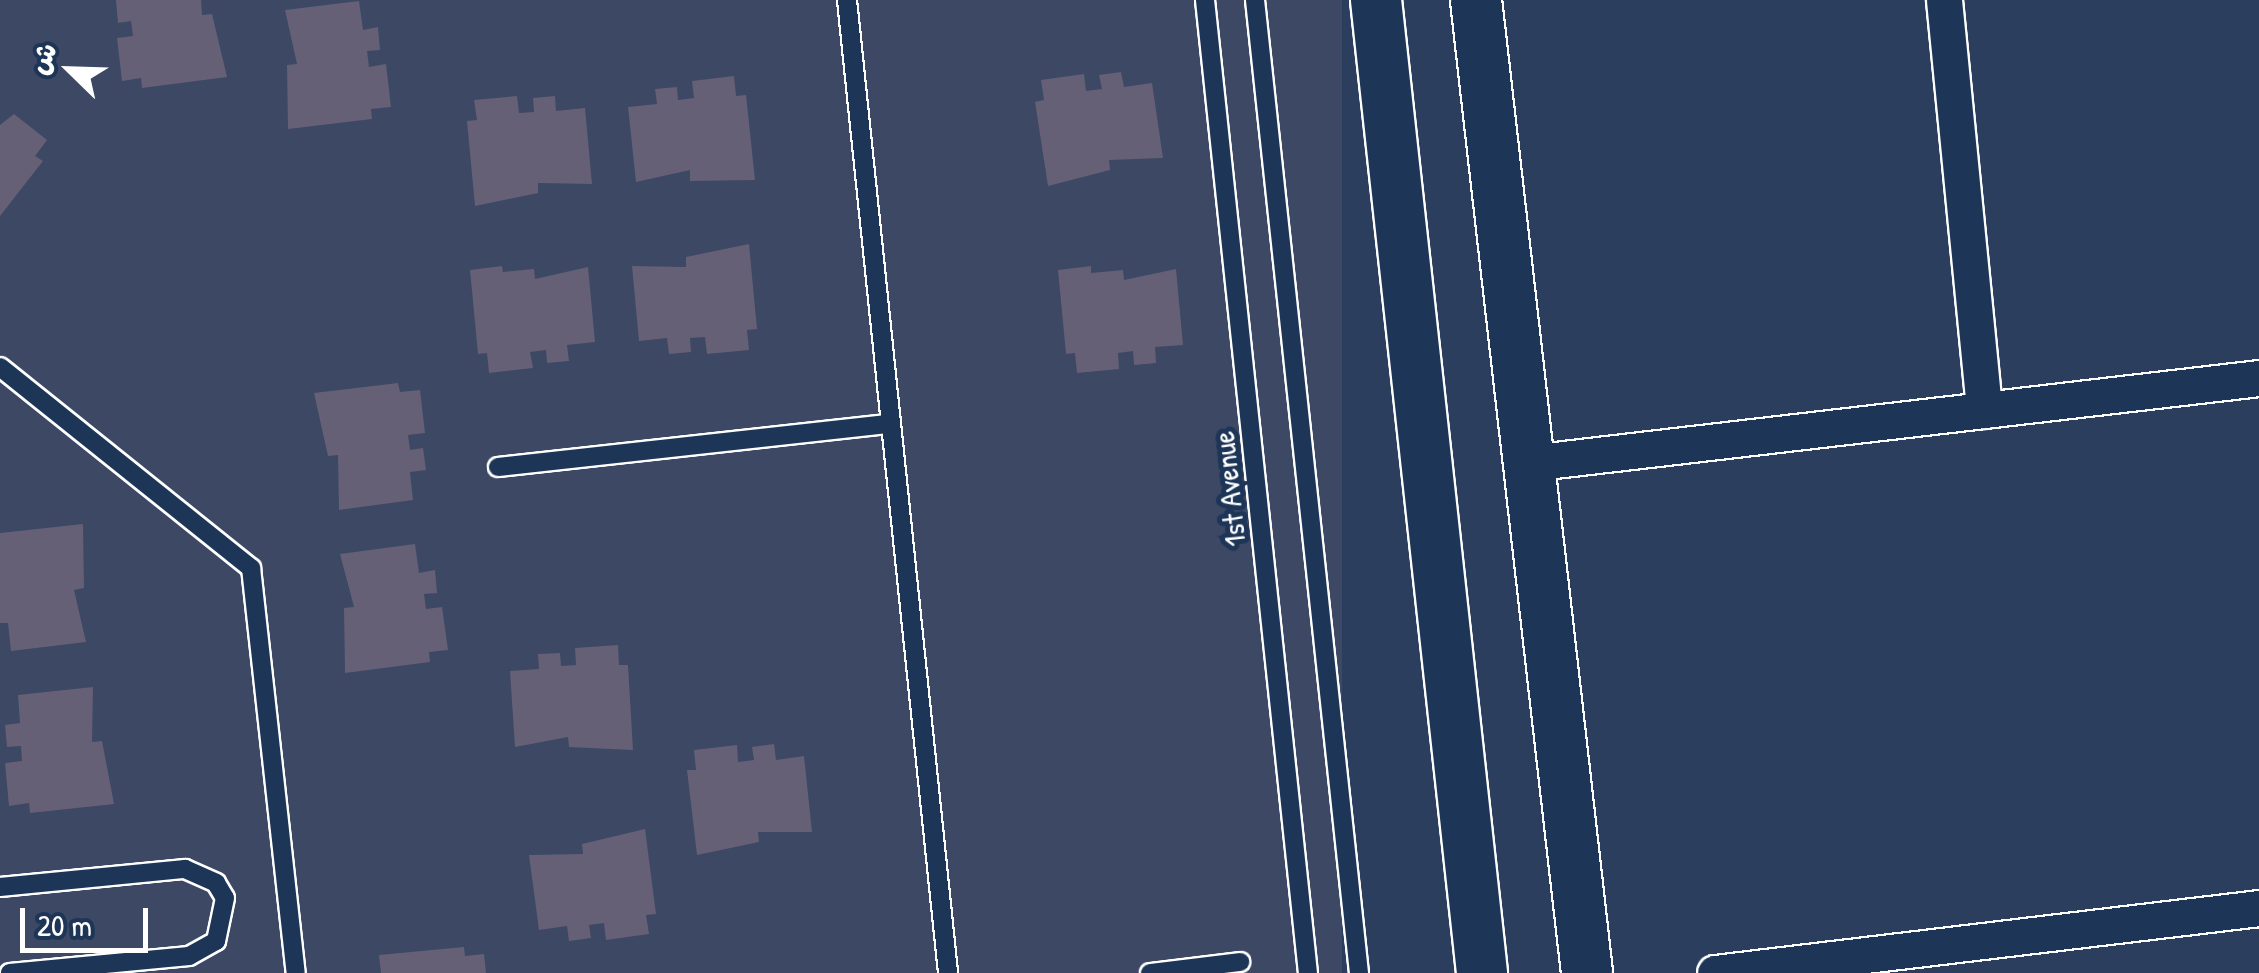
<!DOCTYPE html>
<html>
<head>
<meta charset="utf-8">
<style>
	body { margin:0 }
	#map { position:relative; width:2259px; height:973px; overflow:hidden; background:#2b3e5d; font-family:"Patrick Hand","Playpen Sans Arabic",sans-serif }
	div>[style] { position:absolute }
	.built>* { inset:0; background:#3c4864; transform-origin:0 0 }
	.building>* { inset:0; background:#656075 }
	.roads { filter:drop-shadow(2px 0 #fff) drop-shadow(-2px 0 #fff) drop-shadow(0 2px #fff) drop-shadow(0 -2px #fff) }
	.service>* { height:18px; margin:-9px; padding:0 9px; transform-origin:9px; border-radius:9px; background:#1d3557 }
	.minor>* { height:35px; margin:-17.5px; padding:0 17.5px; transform-origin:17.5px; border-radius:17.5px; background:#1d3557 }
	.secondary>* { height:50px; margin:-25px; padding:0 25px; transform-origin:25px; border-radius:25px; background:#1d3557 }
	span { translate:-50% -50%; white-space:nowrap; text-align:center; line-height:1.15; -webkit-text-stroke:10px #1d3557; paint-order:stroke }
	.street-label { font-size:30px; color:#fff }
	.north { position:absolute; left:20px; top:20px; width:100px; height:100px; -webkit-text-stroke:8px #1d3557; paint-order:stroke; rotate:293deg; font-size:28px; font-weight:700; line-height:40px; text-align:center; color:#fff }
	.north::after { content:''; display:block; margin:auto; width:35px; height:45px; background:#fff; clip-path:polygon(50% 0,100% 100%,50% 72%,0 100%) }
	.scale { position:absolute; left:20px; top:908px; width:128px; height:45px; box-sizing:border-box; border:5px solid #fff; border-top:0; padding-left:12px; font-size:30px; line-height:35px; white-space:nowrap; color:#fff; -webkit-text-stroke:8px #1d3557; paint-order:stroke }
</style>
</head>
<body>
<div id="map">
	<div class="built">
		<div style="left:0;top:0;width:1342px;height:973px"></div>
	</div>
	<div class="building">
		<div style="clip-path:polygon(116px 0,201px 0,202px 15px,212px 14px,227px 77px,142px 88px,141px 78px,122px 81px,117px 38px,133px 36px,131px 21px,118px 23px)"></div>
		<div style="clip-path:polygon(359px 1px,363px 30px,378px 27px,380px 50px,367px 51px,369px 67px,386px 64px,391px 107px,371px 109px,372px 119px,288px 129px,287px 65px,297px 64px,285px 10px)"></div>
		<div style="clip-path:polygon(1121px 72px,1124px 87px,1152px 83px,1163px 158px,1109px 160px,1110px 170px,1048px 186px,1035px 102px,1044px 100px,1041px 80px,1084px 74px,1086px 91px,1102px 89px,1099px 75px)"></div>
		<div style="clip-path:polygon(734px 76px,736px 96px,746px 95px,755px 180px,690px 181px,690px 170px,636px 182px,628px 107px,657px 104px,655px 89px,677px 87px,678px 100px,694px 98px,692px 81px)"></div>
		<div style="clip-path:polygon(517px 96px,519px 113px,534px 112px,533px 98px,555px 96px,556px 111px,585px 108px,592px 184px,538px 183px,538px 193px,475px 206px,467px 121px,477px 120px,474px 100px)"></div>
		<div style="clip-path:polygon(14px 114px,47px 140px,35px 156px,43px 161px,0 216px,0 125px)"></div>
		<div style="clip-path:polygon(749px 244px,757px 329px,747px 330px,749px 350px,707px 354px,705px 337px,690px 338px,691px 352px,669px 354px,667px 338px,639px 341px,632px 266px,686px 267px,686px 257px)"></div>
		<div style="clip-path:polygon(502px 266px,503px 272px,534px 269px,535px 279px,588px 267px,595px 342px,567px 345px,569px 361px,547px 363px,546px 350px,530px 352px,533px 368px,489px 373px,487px 353px,478px 354px,470px 270px)"></div>
		<div style="clip-path:polygon(1091px 266px,1091px 273px,1123px 270px,1124px 280px,1176px 269px,1183px 345px,1155px 347px,1156px 363px,1134px 365px,1133px 351px,1118px 353px,1119px 369px,1077px 373px,1075px 353px,1066px 354px,1058px 270px)"></div>
		<div style="clip-path:polygon(398px 383px,400px 392px,420px 390px,425px 433px,408px 435px,410px 450px,423px 448px,426px 470px,410px 472px,413px 500px,339px 510px,338px 455px,328px 456px,314px 393px)"></div>
		<div style="clip-path:polygon(83px 524px,84px 588px,74px 590px,86px 642px,11px 651px,8px 623px,0 623px,0 533px)"></div>
		<div style="clip-path:polygon(415px 544px,419px 573px,435px 570px,437px 593px,424px 594px,426px 609px,442px 607px,448px 650px,429px 652px,430px 662px,345px 673px,344px 608px,354px 607px,340px 554px)"></div>
		<div style="clip-path:polygon(618px 645px,619px 665px,628px 665px,633px 750px,569px 747px,568px 737px,515px 747px,510px 671px,539px 669px,538px 654px,560px 653px,561px 666px,576px 665px,575px 648px)"></div>
		<div style="clip-path:polygon(93px 687px,92px 742px,102px 741px,114px 804px,30px 813px,29px 803px,9px 806px,5px 763px,22px 761px,21px 746px,7px 747px,5px 725px,20px 723px,18px 695px)"></div>
		<div style="clip-path:polygon(774px 744px,776px 760px,804px 756px,812px 832px,758px 832px,759px 842px,697px 855px,687px 770px,696px 770px,694px 750px,737px 745px,738px 762px,754px 760px,752px 747px)"></div>
		<div style="clip-path:polygon(645px 829px,656px 914px,646px 915px,649px 934px,606px 940px,604px 923px,589px 925px,591px 938px,569px 941px,567px 926px,539px 930px,529px 855px,583px 854px,582px 844px)"></div>
		<div style="clip-path:polygon(464px 947px,465px 956px,484px 954px,486px 973px,381px 973px,379px 955px)"></div>
	</div>
	<div class="roads">
		<div class="service">
			<div style="left:847px;top:0;width:978px;rotate:84.07deg"></div>
			<div style="left:1205px;top:0;width:978px;rotate:83.96deg"></div>
			<div style="left:1255px;top:0;width:979px;rotate:83.9deg"></div>
			<div style="left:0;top:367px;width:322px;rotate:38.7deg"></div>
			<div style="left:251px;top:568px;width:407px;rotate:83.7deg"></div>
			<div style="left:498px;top:467px;width:394px;rotate:-6.3deg"></div>
			<div style="left:0;top:887px;width:186px;rotate:-5.6deg"></div>
			<div style="left:185px;top:869px;width:34px;rotate:24deg"></div>
			<div style="left:216px;top:883px;width:17px;rotate:59deg"></div>
			<div style="left:225px;top:898px;width:44px;rotate:101.8deg"></div>
			<div style="left:216px;top:941px;width:31px;rotate:151deg"></div>
			<div style="left:189px;top:956px;width:180px;rotate:174.6deg"></div>
			<div style="left:1150px;top:973px;width:91px;rotate:-7deg"></div>
		</div>
		<div class="minor">
			<div style="left:1944px;top:0;width:412px;rotate:84.4deg"></div>
			<div style="left:1529px;top:463px;width:735px;rotate:-6.64deg"></div>
			<div style="left:1715px;top:973px;width:548px;rotate:-6.81deg"></div>
		</div>
		<div class="secondary">
			<div style="left:1376px;top:0;width:979px;rotate:83.78deg"></div>
			<div style="left:1476px;top:0;width:979px;rotate:83.49deg"></div>
		</div>
	</div>
	<div class="street-label">
		<span style="left:1229px;top:489px;rotate:-96deg">1st Avenue</span>
	</div>
	<div class="north">ش</div>
	<div class="scale">20 m</div>
</div>
</body>
</html>
